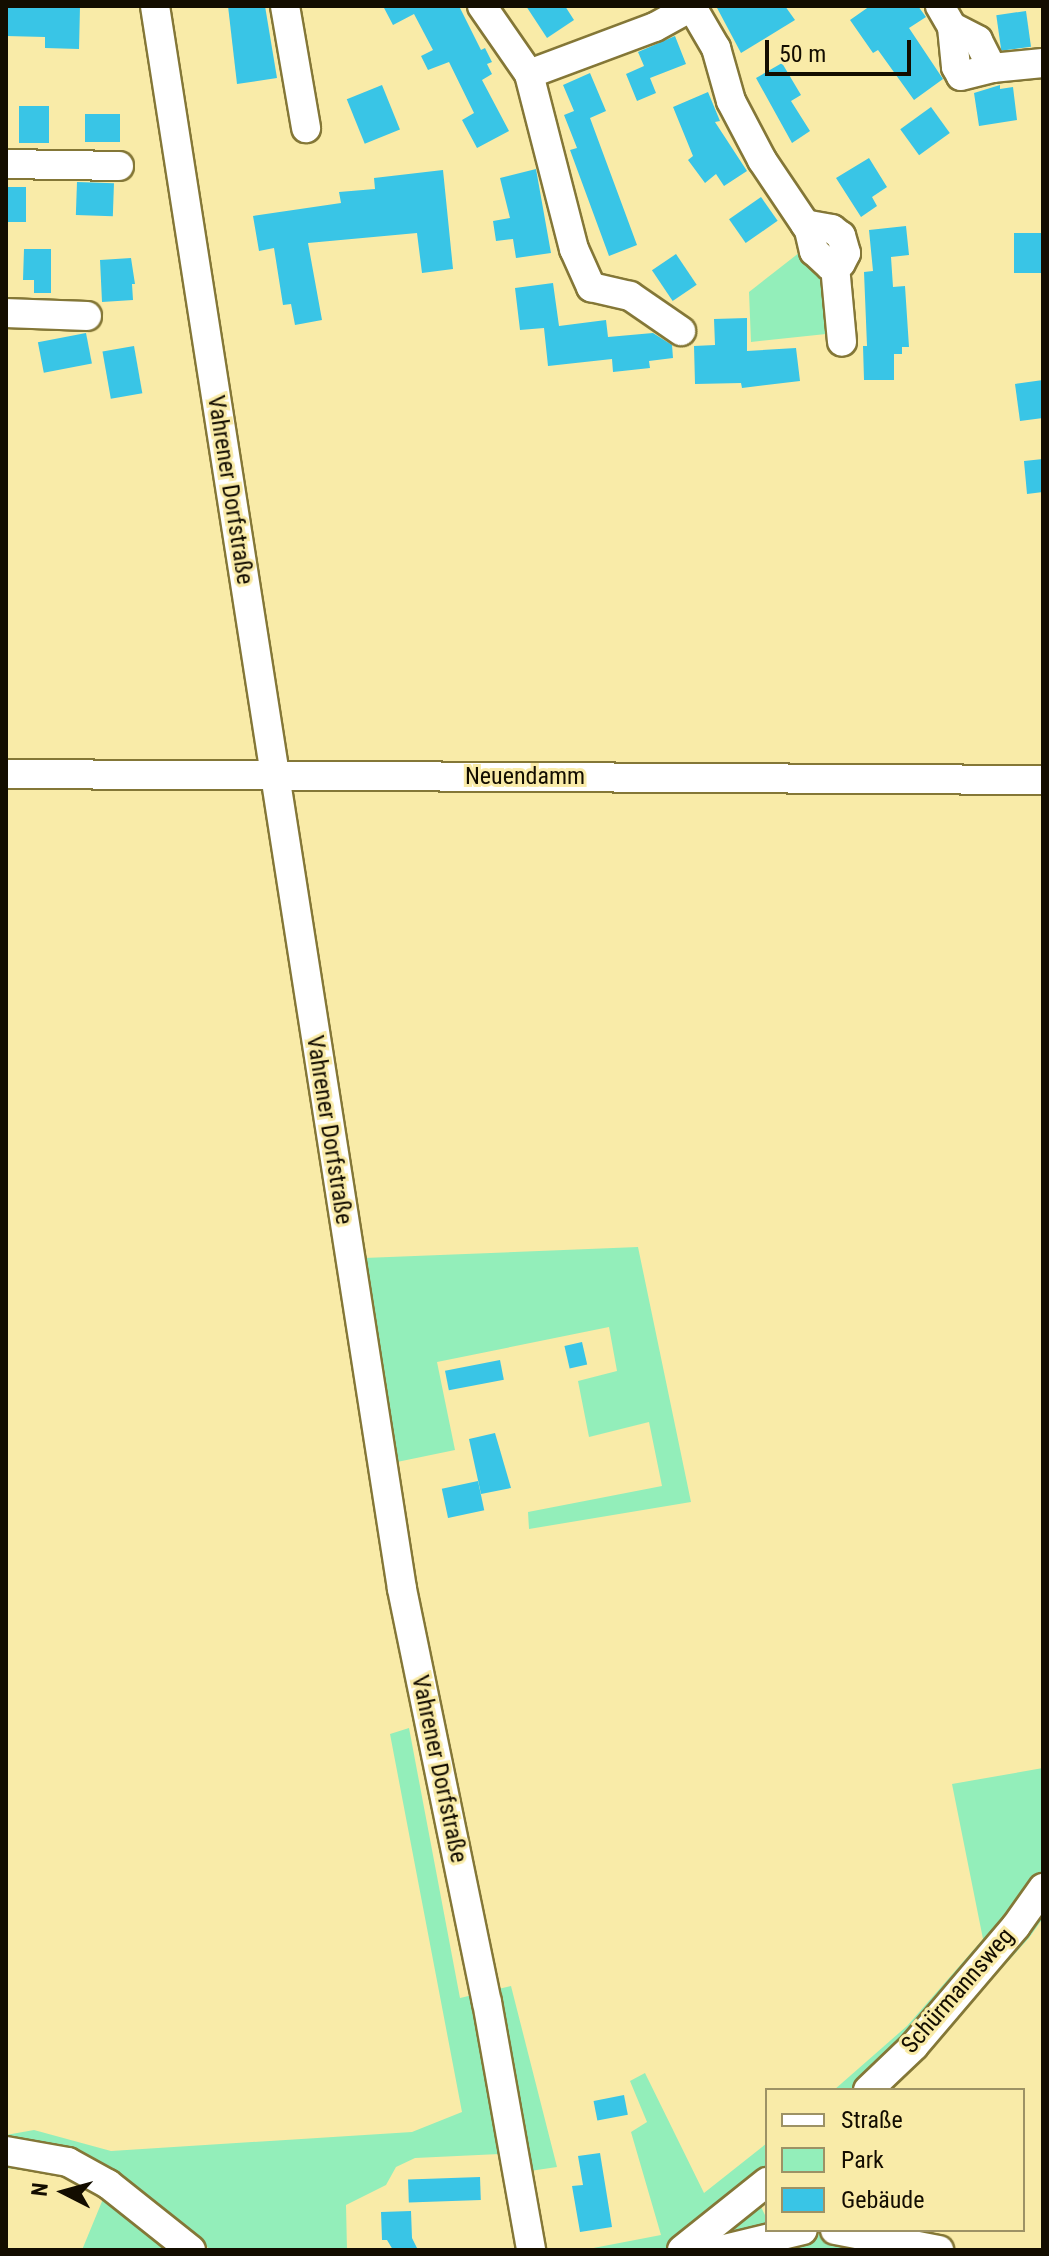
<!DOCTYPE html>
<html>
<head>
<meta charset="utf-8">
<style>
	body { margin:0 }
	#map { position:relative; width:1049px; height:2256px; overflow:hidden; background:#f9eba8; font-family:"Roboto Condensed",sans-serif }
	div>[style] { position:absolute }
	.green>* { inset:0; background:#93eeba }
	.building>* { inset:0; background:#39c5e6; transform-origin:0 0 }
	.roads { filter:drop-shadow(2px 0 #847737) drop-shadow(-2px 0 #847737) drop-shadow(0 2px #847737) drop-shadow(0 -2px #847737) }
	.minor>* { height:28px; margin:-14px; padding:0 14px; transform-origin:14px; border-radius:14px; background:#fff }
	span { translate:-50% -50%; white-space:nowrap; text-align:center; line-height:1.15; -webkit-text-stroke:6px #f9eba8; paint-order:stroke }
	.street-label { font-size:24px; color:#130d00 }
	.frame { position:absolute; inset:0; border:8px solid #130d00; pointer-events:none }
	.legend { position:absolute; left:765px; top:2088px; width:260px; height:144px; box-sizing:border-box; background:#f9eba8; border:2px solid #9d9265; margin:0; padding:10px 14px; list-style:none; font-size:24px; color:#130d00 }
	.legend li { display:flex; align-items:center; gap:16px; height:40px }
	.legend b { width:40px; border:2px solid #9d9265 }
	.north { position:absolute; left:24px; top:2152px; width:80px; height:80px; -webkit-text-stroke:6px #f9eba8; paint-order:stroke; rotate:276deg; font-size:22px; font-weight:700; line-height:32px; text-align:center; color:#130d00 }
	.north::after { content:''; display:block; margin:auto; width:28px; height:36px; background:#130d00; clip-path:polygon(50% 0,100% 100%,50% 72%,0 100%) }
	.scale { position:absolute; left:765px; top:40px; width:146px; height:36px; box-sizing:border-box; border:4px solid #130d00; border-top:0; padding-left:10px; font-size:24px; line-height:28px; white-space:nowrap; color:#130d00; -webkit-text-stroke:6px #f9eba8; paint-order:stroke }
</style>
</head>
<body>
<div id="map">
	<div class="green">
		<div style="clip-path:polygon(804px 249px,828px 275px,832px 317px,826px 334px,751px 342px,749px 292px)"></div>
		<div style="clip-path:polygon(638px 1247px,691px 1502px,529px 1529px,528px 1512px,662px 1486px,649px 1422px,589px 1437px,578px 1381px,617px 1371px,609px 1327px,437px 1362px,455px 1450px,397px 1462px,364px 1258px)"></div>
		<div style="clip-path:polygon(409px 1728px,460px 1998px,511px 1986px,557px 2167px,530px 2171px,523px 2153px,415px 2158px,396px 2167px,386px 2185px,346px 2205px,347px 2250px,211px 2250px,202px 2243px,197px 2250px,82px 2250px,110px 2182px,6px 2168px,6px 2135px,34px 2130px,111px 2151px,412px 2132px,462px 2112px,390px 1734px)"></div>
		<div style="clip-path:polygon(1043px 1768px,1043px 1918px,1029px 1938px,923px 2055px,869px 2090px,834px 2090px,907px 2026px,983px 1939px,952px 1784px)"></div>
		<div style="clip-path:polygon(645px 2073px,704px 2193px,767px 2143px,767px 2195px,759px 2203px,767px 2219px,767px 2230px,781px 2242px,817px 2234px,873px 2239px,922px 2250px,583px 2250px,661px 2235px,631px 2132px,647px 2122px,630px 2081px)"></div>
	</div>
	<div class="building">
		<div style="clip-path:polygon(6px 6px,80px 7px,79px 49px,45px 48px,45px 37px,6px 36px)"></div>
		<div style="clip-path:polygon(228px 6px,265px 6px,277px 78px,237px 84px)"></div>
		<div style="clip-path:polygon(383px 6px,459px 6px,481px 50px,485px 48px,492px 62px,487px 64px,492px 74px,482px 80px,509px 131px,477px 148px,462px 120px,474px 113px,449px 62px,428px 70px,421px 56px,433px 50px,414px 14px,393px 25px)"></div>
		<div style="clip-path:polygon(526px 6px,565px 6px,574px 20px,547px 38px)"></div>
		<div style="clip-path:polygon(716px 6px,785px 6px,795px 20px,741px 53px)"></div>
		<div style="clip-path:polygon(870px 6px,918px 6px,926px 17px,909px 28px,943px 79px,914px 100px,878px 50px,873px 53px,850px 20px)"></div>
		<div style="left:1026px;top:11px;width:36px;height:30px;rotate:82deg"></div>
		<div style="clip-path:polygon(675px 36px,686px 64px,650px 78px,656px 93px,637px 101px,626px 74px,644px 66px,638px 52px)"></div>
		<div style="clip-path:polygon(782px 63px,801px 95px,791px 101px,810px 131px,792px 143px,756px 78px)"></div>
		<div style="clip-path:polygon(590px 73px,606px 111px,590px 118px,637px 245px,609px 256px,570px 150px,577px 148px,564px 115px,574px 111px,563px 85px)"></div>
		<div style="left:382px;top:85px;width:48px;height:38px;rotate:68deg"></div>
		<div style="clip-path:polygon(1000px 85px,1000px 89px,1013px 87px,1017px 120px,979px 126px,974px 93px)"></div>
		<div style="clip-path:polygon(708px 92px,720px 121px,715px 122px,747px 171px,724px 186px,716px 174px,705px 183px,688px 160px,693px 156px,673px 107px)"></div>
		<div style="left:19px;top:106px;width:30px;height:37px"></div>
		<div style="left:931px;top:107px;width:32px;height:38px;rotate:54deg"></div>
		<div style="left:85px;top:114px;width:35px;height:28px"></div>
		<div style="clip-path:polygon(869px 158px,887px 187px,872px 197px,877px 206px,861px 217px,836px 178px)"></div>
		<div style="clip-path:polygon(536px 169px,551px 253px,516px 258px,513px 239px,496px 241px,493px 221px,510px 218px,500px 178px)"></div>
		<div style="clip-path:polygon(443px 170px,453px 269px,422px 273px,417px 233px,308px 243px,322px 320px,295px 325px,291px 304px,283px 305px,274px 248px,259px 251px,253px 216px,341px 203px,339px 192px,375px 189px,374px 178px)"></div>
		<div style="left:77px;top:182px;width:37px;height:33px;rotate:2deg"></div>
		<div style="left:6px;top:187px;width:20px;height:35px"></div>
		<div style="left:761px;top:197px;width:29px;height:39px;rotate:55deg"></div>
		<div style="clip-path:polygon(906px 226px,909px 255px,891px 257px,893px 287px,905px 286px,909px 347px,902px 347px,902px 354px,894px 354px,894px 380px,864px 380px,863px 346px,867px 346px,864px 272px,873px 271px,869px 230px)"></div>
		<div style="left:1014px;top:233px;width:27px;height:40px"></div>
		<div style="clip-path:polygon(24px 249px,51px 249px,51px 293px,34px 293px,34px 280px,23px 280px)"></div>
		<div style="left:676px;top:254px;width:37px;height:29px;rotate:56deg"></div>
		<div style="clip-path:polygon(131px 258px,135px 284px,132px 284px,133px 300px,102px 302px,100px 260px)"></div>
		<div style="clip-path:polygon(553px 283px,559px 326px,606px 320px,608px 337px,653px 333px,672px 345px,673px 358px,649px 361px,650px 368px,613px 372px,612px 359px,548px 366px,544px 328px,520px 330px,515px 288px)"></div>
		<div style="clip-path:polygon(747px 318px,747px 351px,796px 348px,800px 381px,742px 388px,741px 383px,695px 384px,694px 346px,715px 345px,714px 319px)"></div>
		<div style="left:86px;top:333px;width:31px;height:49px;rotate:79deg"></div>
		<div style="left:134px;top:346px;width:48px;height:32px;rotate:80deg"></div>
		<div style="clip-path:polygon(1043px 380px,1043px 418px,1020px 421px,1015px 384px)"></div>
		<div style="clip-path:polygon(1043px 459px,1043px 492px,1027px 494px,1024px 461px)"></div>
		<div style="left:582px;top:1342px;width:23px;height:18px;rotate:77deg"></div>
		<div style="left:500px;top:1360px;width:20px;height:56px;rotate:79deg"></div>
		<div style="clip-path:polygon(495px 1433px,511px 1488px,481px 1494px,469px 1439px)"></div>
		<div style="left:478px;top:1481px;width:30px;height:37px;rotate:78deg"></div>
		<div style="left:624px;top:2095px;width:20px;height:31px;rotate:79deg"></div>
		<div style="clip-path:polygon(600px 2153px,612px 2227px,580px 2232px,572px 2186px,583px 2185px,578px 2156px)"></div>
		<div style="left:480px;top:2177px;width:23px;height:72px;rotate:88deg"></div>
		<div style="clip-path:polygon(411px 2211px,412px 2238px,418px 2250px,393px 2250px,387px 2240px,382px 2240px,381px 2212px)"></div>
	</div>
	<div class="roads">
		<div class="minor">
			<div style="left:155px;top:6px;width:1602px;rotate:81.13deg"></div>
			<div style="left:402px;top:1589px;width:422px;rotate:78.4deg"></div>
			<div style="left:487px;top:2002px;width:252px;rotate:79.9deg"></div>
			<div style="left:285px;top:6px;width:124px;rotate:80.2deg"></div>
			<div style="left:482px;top:6px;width:83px;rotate:55.3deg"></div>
			<div style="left:529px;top:74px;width:134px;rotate:-20.5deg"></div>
			<div style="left:655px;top:27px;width:43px;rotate:-28.9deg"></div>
			<div style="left:940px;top:6px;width:24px;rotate:60deg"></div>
			<div style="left:952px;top:27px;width:40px;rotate:84.3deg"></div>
			<div style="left:956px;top:67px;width:10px;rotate:61deg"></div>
			<div style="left:961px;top:76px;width:32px;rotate:-14deg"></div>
			<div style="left:992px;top:68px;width:31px;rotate:-117deg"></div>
			<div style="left:978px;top:40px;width:29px;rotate:-153deg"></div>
			<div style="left:692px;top:7px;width:48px;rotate:59.7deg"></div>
			<div style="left:716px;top:48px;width:55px;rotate:74.2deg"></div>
			<div style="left:731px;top:101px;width:67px;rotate:62.3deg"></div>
			<div style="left:762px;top:160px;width:77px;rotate:56.1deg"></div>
			<div style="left:805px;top:224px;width:7px;rotate:56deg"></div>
			<div style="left:809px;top:230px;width:22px;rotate:77deg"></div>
			<div style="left:814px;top:251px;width:22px;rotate:43deg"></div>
			<div style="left:830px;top:266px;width:11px;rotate:-15deg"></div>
			<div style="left:841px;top:263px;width:11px;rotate:-63deg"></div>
			<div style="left:846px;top:253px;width:18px;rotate:-106deg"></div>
			<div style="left:841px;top:236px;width:11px;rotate:-142deg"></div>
			<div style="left:832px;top:229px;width:27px;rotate:-170deg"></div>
			<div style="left:992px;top:68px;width:51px;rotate:-5.6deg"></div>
			<div style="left:529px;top:74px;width:181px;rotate:75.6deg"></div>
			<div style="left:574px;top:249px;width:42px;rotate:65.9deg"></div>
			<div style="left:591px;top:287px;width:40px;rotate:13deg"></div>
			<div style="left:630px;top:296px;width:62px;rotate:34.5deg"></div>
			<div style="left:6px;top:164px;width:113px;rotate:1deg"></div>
			<div style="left:835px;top:266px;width:76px;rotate:84.7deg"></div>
			<div style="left:6px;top:313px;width:81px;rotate:2.1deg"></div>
			<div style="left:6px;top:774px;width:1037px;rotate:0.33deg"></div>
			<div style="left:868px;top:2090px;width:64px;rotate:-43.7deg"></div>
			<div style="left:914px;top:2046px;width:157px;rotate:-49.6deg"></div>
			<div style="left:1016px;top:1926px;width:47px;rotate:-54.6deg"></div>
			<div style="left:6px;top:2151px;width:63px;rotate:10.1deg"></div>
			<div style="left:68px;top:2162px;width:46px;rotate:28.8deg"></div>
			<div style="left:108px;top:2184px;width:106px;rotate:38.5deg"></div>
			<div style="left:835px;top:2230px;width:106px;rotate:10.9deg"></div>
			<div style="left:682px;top:2250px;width:109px;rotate:-38.7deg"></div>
			<div style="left:720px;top:2250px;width:85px;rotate:-13.5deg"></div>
		</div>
	</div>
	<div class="street-label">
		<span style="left:230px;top:490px;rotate:81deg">Vahrener Dorfstraße</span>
		<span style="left:525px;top:777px">Neuendamm</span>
		<span style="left:329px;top:1130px;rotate:81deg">Vahrener Dorfstraße</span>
		<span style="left:439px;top:1769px;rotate:78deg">Vahrener Dorfstraße</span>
		<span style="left:958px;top:1991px;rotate:-49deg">Schürmannsweg</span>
	</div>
	<div class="frame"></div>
	<ul class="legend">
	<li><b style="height:10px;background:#fff"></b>Straße</li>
	<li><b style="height:22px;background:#93eeba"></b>Park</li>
	<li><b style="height:22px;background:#39c5e6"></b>Gebäude</li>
	</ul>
	<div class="north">N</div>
	<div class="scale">50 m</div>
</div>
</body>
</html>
